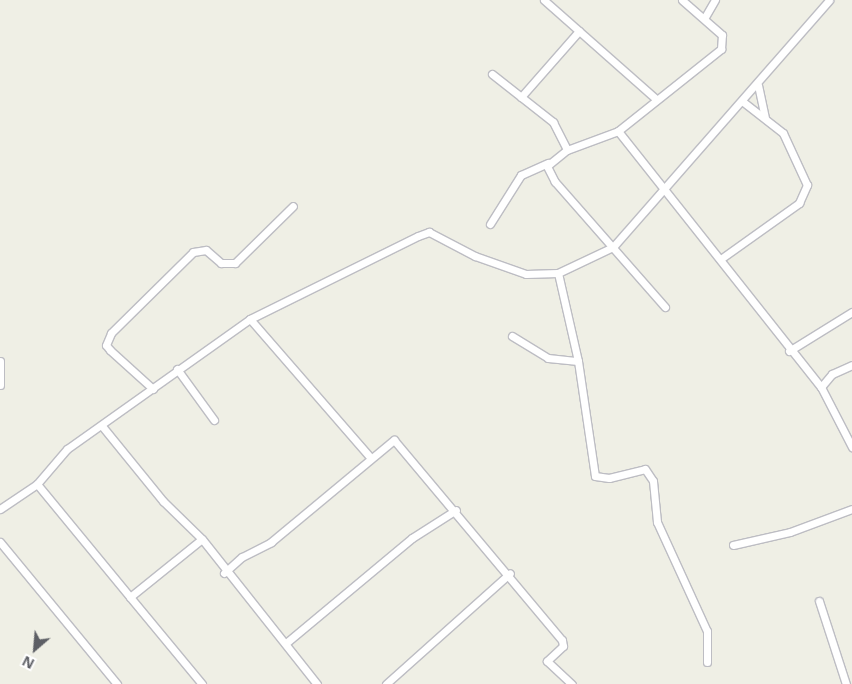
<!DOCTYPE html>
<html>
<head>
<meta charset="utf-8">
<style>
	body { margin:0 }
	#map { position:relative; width:852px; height:684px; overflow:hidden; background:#efefe5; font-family:"Open Sans",sans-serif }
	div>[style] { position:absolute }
	.roads { filter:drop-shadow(1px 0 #bdbdc3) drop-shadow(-1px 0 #bdbdc3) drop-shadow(0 1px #bdbdc3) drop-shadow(0 -1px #bdbdc3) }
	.street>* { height:7px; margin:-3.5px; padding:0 3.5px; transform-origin:3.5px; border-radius:3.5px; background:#fff }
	span { translate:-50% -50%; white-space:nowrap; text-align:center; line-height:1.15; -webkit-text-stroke:4px #fff; paint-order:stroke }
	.north { position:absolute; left:10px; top:624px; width:50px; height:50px; -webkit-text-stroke:4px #fff; paint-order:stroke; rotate:207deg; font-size:14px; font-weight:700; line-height:20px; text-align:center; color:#5d5f65 }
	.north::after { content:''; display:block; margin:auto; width:18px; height:22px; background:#5d5f65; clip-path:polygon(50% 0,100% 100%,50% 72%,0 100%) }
</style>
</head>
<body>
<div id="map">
	<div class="roads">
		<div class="street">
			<div style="left:544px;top:0;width:149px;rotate:41.5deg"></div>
			<div style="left:705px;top:17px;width:20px;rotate:-60deg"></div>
			<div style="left:492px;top:74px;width:78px;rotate:38.2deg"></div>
			<div style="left:553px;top:122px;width:31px;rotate:63deg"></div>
			<div style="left:758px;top:85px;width:33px;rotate:78deg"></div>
			<div style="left:521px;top:97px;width:88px;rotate:-48.7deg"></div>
			<div style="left:618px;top:131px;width:327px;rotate:51.6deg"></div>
			<div style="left:821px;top:387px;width:68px;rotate:62.7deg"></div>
			<div style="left:490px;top:224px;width:58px;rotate:-57.7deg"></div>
			<div style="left:521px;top:175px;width:30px;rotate:-24deg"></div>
			<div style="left:722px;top:258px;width:95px;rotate:-35.5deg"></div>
			<div style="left:799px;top:203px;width:20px;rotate:-66deg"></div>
			<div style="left:807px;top:185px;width:57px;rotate:-114.8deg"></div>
			<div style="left:783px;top:133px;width:52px;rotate:-142deg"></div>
			<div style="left:558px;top:273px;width:90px;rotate:77.2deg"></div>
			<div style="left:578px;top:361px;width:116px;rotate:81.6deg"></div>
			<div style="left:595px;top:476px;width:14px;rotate:8deg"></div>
			<div style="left:609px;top:478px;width:37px;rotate:-14deg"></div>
			<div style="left:645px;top:469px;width:14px;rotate:56deg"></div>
			<div style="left:653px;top:481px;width:41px;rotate:84.4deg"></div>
			<div style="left:657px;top:522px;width:120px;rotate:65.4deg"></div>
			<div style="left:707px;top:631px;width:31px;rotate:90deg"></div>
			<div style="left:665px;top:307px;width:167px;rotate:-131.3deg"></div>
			<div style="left:555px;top:182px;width:18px;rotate:-117deg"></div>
			<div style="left:547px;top:166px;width:26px;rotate:-39deg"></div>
			<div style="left:567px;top:150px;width:54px;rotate:-20.4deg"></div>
			<div style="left:618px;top:131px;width:132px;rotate:-38.5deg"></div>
			<div style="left:721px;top:49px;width:14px;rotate:-86deg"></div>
			<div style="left:722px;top:35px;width:53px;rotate:-138.8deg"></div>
			<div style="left:250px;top:319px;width:181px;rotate:49deg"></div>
			<div style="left:512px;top:336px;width:42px;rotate:31.4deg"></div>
			<div style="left:548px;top:358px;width:30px;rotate:6deg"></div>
			<div style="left:789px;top:351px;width:74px;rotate:-31.8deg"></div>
			<div style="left:0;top:361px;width:24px;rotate:90deg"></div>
			<div style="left:177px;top:369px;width:63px;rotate:54deg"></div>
			<div style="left:821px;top:387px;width:17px;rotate:-50deg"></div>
			<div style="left:832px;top:374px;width:22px;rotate:-24deg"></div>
			<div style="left:153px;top:389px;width:58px;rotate:-137.8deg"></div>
			<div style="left:110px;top:350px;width:6px;rotate:-129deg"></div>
			<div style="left:106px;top:345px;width:13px;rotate:-67deg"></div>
			<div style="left:111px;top:333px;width:115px;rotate:-44.6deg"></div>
			<div style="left:193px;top:252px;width:13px;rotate:-9deg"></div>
			<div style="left:206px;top:250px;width:20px;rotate:41deg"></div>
			<div style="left:221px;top:263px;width:14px"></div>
			<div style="left:235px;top:263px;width:81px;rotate:-44.5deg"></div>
			<div style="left:102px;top:426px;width:97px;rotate:50.9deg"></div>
			<div style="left:163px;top:501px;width:54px;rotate:44.3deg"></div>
			<div style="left:202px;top:539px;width:185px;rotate:51.6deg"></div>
			<div style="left:37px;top:484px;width:146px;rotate:50.5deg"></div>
			<div style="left:130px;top:597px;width:92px;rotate:-38.9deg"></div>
			<div style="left:0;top:509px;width:45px;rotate:-34deg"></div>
			<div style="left:37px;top:484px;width:46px;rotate:-49.4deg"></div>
			<div style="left:67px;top:449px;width:224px;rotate:-35.4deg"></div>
			<div style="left:250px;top:319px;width:187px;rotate:-26.3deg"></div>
			<div style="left:418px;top:236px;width:12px;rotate:-20deg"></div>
			<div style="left:429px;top:232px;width:52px;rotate:27.6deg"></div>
			<div style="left:475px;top:256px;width:54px;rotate:19.4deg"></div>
			<div style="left:526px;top:274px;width:32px;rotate:-2deg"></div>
			<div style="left:558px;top:273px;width:61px;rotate:-25.3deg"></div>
			<div style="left:613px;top:247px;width:328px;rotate:-48.8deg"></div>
			<div style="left:0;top:542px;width:184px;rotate:50.5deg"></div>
			<div style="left:733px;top:545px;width:58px;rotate:-12.8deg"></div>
			<div style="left:790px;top:532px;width:66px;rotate:-20.4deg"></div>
			<div style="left:224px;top:573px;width:24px;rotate:-42deg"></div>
			<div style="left:242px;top:557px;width:33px;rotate:-27deg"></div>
			<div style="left:271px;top:542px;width:160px;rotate:-39.7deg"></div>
			<div style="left:394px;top:440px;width:261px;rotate:50deg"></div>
			<div style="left:562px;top:640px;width:6px;rotate:81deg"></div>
			<div style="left:563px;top:646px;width:22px;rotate:137deg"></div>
			<div style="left:547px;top:661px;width:34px;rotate:43deg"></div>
			<div style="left:130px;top:597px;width:113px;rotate:50.4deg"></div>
			<div style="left:819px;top:601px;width:87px;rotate:72deg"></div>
			<div style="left:286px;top:643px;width:164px;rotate:-39.8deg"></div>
			<div style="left:412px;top:538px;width:52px;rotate:-32.5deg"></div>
			<div style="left:386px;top:684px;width:166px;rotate:-41.8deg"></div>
		</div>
	</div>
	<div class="north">N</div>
</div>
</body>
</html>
